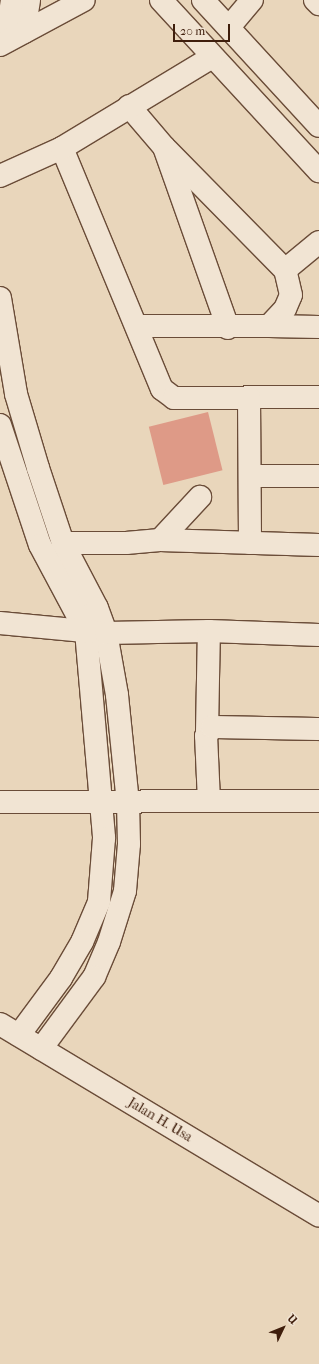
<!DOCTYPE html>
<html>
<head>
<meta charset="utf-8">
<style>
	body { margin:0 }
	#map { position:relative; width:319px; height:1364px; overflow:hidden; background:#e9d6bb; font-family:"IM FELL French Canon",serif }
	div>[style] { position:absolute }
	.building>* { inset:0; background:#de9a87; transform-origin:0 0 }
	.roads { filter:drop-shadow(1px 0 #6a4c38) drop-shadow(-1px 0 #6a4c38) drop-shadow(0 1px #6a4c38) drop-shadow(0 -1px #6a4c38) }
	.minor>* { height:22px; margin:-11px; padding:0 11px; transform-origin:11px; border-radius:11px; background:#f1e4d3 }
	span { translate:-50% -50%; white-space:nowrap; text-align:center; line-height:1.15; -webkit-text-stroke:3px #f1e4d3; paint-order:stroke }
	.street-label { font-size:14px; color:#3f1e0c }
	.north { position:absolute; left:263px; top:1308px; width:40px; height:40px; -webkit-text-stroke:3px #f1e4d3; paint-order:stroke; rotate:47deg; font-size:11px; font-weight:700; line-height:16px; text-align:center; color:#3f1e0c }
	.north::after { content:''; display:block; margin:auto; width:14px; height:18px; background:#3f1e0c; clip-path:polygon(50% 0,100% 100%,50% 72%,0 100%) }
	.scale { position:absolute; left:173px; top:24px; width:57px; height:18px; box-sizing:border-box; border:2px solid #3f1e0c; border-top:0; padding-left:5px; font-size:12px; line-height:14px; white-space:nowrap; color:#3f1e0c; -webkit-text-stroke:3px #f1e4d3; paint-order:stroke }
</style>
</head>
<body>
<div id="map">
	<div class="building">
		<div style="left:208px;top:412px;width:60px;height:61px;rotate:76deg"></div>
	</div>
	<div class="roads">
		<div class="minor">
			<div style="left:161px;top:0;width:233px;rotate:47.3deg"></div>
			<div style="left:203px;top:0;width:171px;rotate:47.4deg"></div>
			<div style="left:315px;top:0;width:6px;rotate:45deg"></div>
			<div style="left:230px;top:26px;width:34px;rotate:-50deg"></div>
			<div style="left:24px;top:32px;width:32px;rotate:-81deg"></div>
			<div style="left:6px;top:40px;width:40px;rotate:-81.5deg"></div>
			<div style="left:0;top:45px;width:95px;rotate:-28.2deg"></div>
			<div style="left:129px;top:106px;width:54px;rotate:49.5deg"></div>
			<div style="left:164px;top:147px;width:192px;rotate:70.5deg"></div>
			<div style="left:62px;top:148px;width:261px;rotate:67.5deg"></div>
			<div style="left:162px;top:389px;width:15px;rotate:37deg"></div>
			<div style="left:174px;top:398px;width:145px;rotate:-0.4deg"></div>
			<div style="left:167px;top:150px;width:168px;rotate:45.5deg"></div>
			<div style="left:0;top:176px;width:68px;rotate:-24.3deg"></div>
			<div style="left:62px;top:148px;width:175px;rotate:-31.2deg"></div>
			<div style="left:0;top:298px;width:97px;rotate:80.5deg"></div>
			<div style="left:16px;top:394px;width:77px;rotate:73.4deg"></div>
			<div style="left:38px;top:468px;width:79px;rotate:71.6deg"></div>
			<div style="left:63px;top:543px;width:73px;rotate:62.4deg"></div>
			<div style="left:97px;top:608px;width:27px;rotate:70deg"></div>
			<div style="left:106px;top:633px;width:63px;rotate:79.9deg"></div>
			<div style="left:117px;top:695px;width:109px;rotate:84.2deg"></div>
			<div style="left:128px;top:803px;width:41px;rotate:88.6deg"></div>
			<div style="left:129px;top:844px;width:47px;rotate:94.9deg"></div>
			<div style="left:125px;top:891px;width:53px;rotate:107.4deg"></div>
			<div style="left:109px;top:942px;width:38px;rotate:113deg"></div>
			<div style="left:94px;top:977px;width:89px;rotate:126.4deg"></div>
			<div style="left:138px;top:326px;width:131px"></div>
			<div style="left:269px;top:326px;width:23px;rotate:-47deg"></div>
			<div style="left:285px;top:309px;width:15px;rotate:-67deg"></div>
			<div style="left:291px;top:295px;width:26px;rotate:-103deg"></div>
			<div style="left:285px;top:270px;width:44px;rotate:-39.5deg"></div>
			<div style="left:269px;top:326px;width:50px;rotate:1.1deg"></div>
			<div style="left:249px;top:397px;width:146px;rotate:89.6deg"></div>
			<div style="left:0;top:425px;width:126px;rotate:71.6deg"></div>
			<div style="left:40px;top:545px;width:98px;rotate:61.9deg"></div>
			<div style="left:86px;top:631px;width:208px;rotate:85deg"></div>
			<div style="left:104px;top:838px;width:64px;rotate:94.5deg"></div>
			<div style="left:99px;top:902px;width:43px;rotate:113deg"></div>
			<div style="left:82px;top:942px;width:42px;rotate:120.3deg"></div>
			<div style="left:61px;top:978px;width:71px;rotate:126.4deg"></div>
			<div style="left:250px;top:476px;width:69px"></div>
			<div style="left:160px;top:540px;width:59px;rotate:-47.1deg"></div>
			<div style="left:63px;top:543px;width:63px"></div>
			<div style="left:126px;top:543px;width:34px;rotate:-5deg"></div>
			<div style="left:160px;top:540px;width:159px;rotate:1.8deg"></div>
			<div style="left:0;top:623px;width:106px;rotate:5.4deg"></div>
			<div style="left:106px;top:633px;width:103px;rotate:-1.1deg"></div>
			<div style="left:209px;top:631px;width:110px;rotate:2.1deg"></div>
			<div style="left:207px;top:731px;width:100px;rotate:-88.9deg"></div>
			<div style="left:209px;top:801px;width:65px;rotate:-92.6deg"></div>
			<div style="left:206px;top:736px;width:11px;rotate:-56deg"></div>
			<div style="left:212px;top:727px;width:107px;rotate:1.1deg"></div>
			<div style="left:0;top:802px;width:319px;rotate:-0.2deg"></div>
			<div style="left:0;top:1024px;width:372px;rotate:31deg"></div>
		</div>
	</div>
	<div class="street-label">
		<span style="left:160px;top:1120px;rotate:31deg">Jalan H. Usa</span>
	</div>
	<div class="north">U</div>
	<div class="scale">20 m</div>
</div>
</body>
</html>
